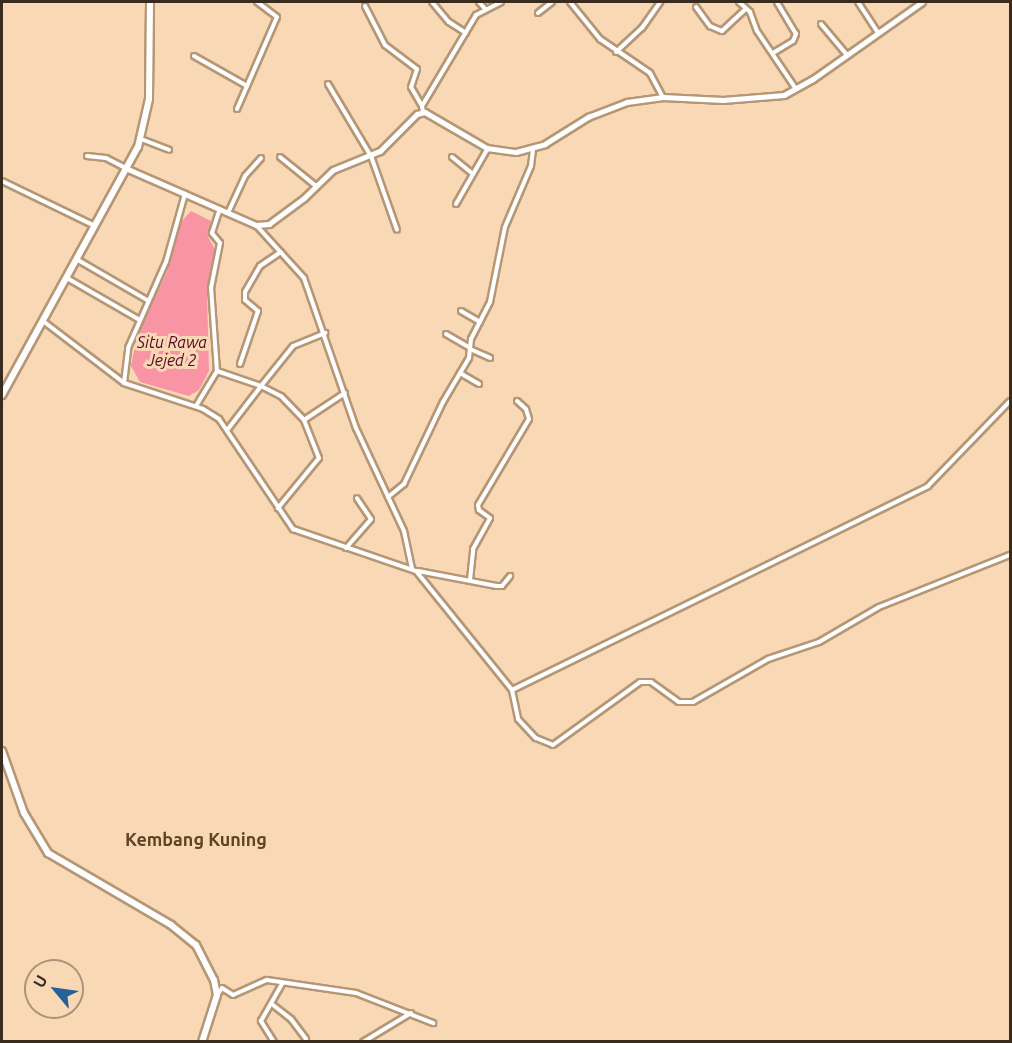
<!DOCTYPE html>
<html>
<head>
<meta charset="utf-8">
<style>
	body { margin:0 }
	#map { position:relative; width:1012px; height:1043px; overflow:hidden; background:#f9d8b5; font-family:Ubuntu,sans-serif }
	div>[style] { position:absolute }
	.water>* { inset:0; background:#f994a5 }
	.roads { filter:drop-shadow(2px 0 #b59675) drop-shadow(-2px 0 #b59675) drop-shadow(0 2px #b59675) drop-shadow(0 -2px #b59675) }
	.minor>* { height:4px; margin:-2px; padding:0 2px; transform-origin:2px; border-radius:2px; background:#fff }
	.tertiary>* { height:4.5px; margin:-2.25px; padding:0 2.25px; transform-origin:2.25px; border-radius:2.25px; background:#fff }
	.primary>* { height:6px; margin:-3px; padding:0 3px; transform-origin:3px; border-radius:3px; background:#fff }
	span { translate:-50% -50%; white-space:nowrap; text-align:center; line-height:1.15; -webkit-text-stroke:6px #f9d8b5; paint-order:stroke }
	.water-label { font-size:16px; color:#570822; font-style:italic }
	.quarter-label { font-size:18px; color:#5e4324; font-weight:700 }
	.frame { position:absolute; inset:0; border:3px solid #392c1e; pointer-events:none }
	.north { position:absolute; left:24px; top:959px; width:60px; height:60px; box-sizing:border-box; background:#f9d8b5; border:2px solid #ac9379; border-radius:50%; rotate:299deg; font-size:16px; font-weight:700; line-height:24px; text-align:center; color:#392c1e }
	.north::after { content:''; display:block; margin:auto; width:21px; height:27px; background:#256299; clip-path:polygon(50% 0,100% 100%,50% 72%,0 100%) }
</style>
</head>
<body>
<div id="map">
	<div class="water">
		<div style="clip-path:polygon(191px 211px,211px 221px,208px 237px,216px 251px,207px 293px,209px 371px,199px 390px,189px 396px,140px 382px,131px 366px,137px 336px,167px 272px,180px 223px)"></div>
	</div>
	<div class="roads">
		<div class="minor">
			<div style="left:432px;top:2px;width:26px;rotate:50deg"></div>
			<div style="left:449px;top:22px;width:20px;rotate:33deg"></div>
			<div style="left:479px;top:2px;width:9px;rotate:49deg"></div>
			<div style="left:570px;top:2px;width:48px;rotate:51deg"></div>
			<div style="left:600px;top:39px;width:60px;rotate:34.2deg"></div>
			<div style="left:650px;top:73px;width:27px;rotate:62deg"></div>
			<div style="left:739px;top:2px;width:15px;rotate:42deg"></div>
			<div style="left:750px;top:12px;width:20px;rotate:70deg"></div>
			<div style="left:757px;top:31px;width:70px;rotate:56.1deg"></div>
			<div style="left:858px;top:2px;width:37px;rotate:57deg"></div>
			<div style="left:365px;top:6px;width:44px;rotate:62.9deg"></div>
			<div style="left:385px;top:45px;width:40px;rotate:37deg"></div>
			<div style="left:417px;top:69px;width:19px;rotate:108deg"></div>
			<div style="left:411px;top:87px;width:22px;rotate:60deg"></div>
			<div style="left:696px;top:7px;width:24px;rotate:54deg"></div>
			<div style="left:710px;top:26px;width:13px;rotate:23deg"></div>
			<div style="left:722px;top:31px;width:33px;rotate:-43deg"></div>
			<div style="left:538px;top:13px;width:18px;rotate:-38deg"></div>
			<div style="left:821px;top:24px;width:40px;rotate:50deg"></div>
			<div style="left:616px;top:52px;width:35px;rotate:-43deg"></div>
			<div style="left:642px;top:28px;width:32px;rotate:-55deg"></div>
			<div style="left:773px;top:53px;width:23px;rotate:-31deg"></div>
			<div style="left:793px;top:41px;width:8px;rotate:-67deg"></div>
			<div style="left:796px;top:34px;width:37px;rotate:-121deg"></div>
			<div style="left:194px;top:56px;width:61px;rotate:29.5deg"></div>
			<div style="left:328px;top:84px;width:84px;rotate:59.2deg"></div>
			<div style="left:371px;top:156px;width:78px;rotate:70.6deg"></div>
			<div style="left:237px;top:109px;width:100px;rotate:-66.5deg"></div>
			<div style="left:277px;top:17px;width:25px;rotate:-143deg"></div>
			<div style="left:423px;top:112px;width:6px;rotate:-99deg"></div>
			<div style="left:422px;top:106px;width:106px;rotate:-59.3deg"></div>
			<div style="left:476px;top:15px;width:28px;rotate:-27deg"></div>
			<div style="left:141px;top:139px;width:30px;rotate:21deg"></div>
			<div style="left:87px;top:156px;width:19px;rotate:6deg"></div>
			<div style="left:106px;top:158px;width:25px;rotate:27deg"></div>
			<div style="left:280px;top:157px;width:46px;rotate:38.9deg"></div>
			<div style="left:452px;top:157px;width:27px;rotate:39deg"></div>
			<div style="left:2px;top:181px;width:103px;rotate:25.8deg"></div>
			<div style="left:456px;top:204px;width:64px;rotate:-60.3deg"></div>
			<div style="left:228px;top:213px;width:41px;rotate:-65.3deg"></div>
			<div style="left:245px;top:176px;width:24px;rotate:-48deg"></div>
			<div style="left:256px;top:225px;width:72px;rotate:47.8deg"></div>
			<div style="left:304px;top:278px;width:159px;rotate:70.9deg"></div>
			<div style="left:356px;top:428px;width:114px;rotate:65deg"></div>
			<div style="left:404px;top:531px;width:38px;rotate:78deg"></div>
			<div style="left:78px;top:260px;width:80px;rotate:30.1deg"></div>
			<div style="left:67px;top:278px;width:82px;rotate:30deg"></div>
			<div style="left:461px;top:311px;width:22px;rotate:30deg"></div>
			<div style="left:43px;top:321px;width:102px;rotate:37.4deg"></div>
			<div style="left:124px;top:383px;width:83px;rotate:18.2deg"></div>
			<div style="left:203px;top:409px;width:19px;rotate:32deg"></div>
			<div style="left:219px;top:419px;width:133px;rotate:56.1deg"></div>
			<div style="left:293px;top:529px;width:130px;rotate:18.9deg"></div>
			<div style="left:416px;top:571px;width:153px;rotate:51.1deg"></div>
			<div style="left:512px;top:690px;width:30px;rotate:78deg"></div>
			<div style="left:518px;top:719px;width:26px;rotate:47deg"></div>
			<div style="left:536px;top:738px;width:18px;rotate:22deg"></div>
			<div style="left:553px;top:745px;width:107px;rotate:-35.9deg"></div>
			<div style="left:640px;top:682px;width:11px"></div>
			<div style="left:651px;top:682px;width:34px;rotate:36deg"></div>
			<div style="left:679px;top:702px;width:14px"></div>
			<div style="left:693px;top:702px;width:86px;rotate:-29.8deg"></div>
			<div style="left:768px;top:659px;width:54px;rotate:-18.4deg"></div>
			<div style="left:819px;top:642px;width:69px;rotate:-30.3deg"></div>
			<div style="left:879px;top:607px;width:141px;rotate:-21.7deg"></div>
			<div style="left:446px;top:334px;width:28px;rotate:30deg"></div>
			<div style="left:470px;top:349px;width:22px;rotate:24deg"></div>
			<div style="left:240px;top:364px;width:56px;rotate:-71.2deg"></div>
			<div style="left:258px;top:311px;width:17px;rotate:-140deg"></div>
			<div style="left:245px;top:300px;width:8px;rotate:-90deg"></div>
			<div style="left:245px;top:292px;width:30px;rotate:-60deg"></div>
			<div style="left:260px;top:266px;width:25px;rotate:-34deg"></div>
			<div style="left:217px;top:371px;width:46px;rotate:18.8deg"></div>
			<div style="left:261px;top:386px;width:51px;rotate:-51.3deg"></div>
			<div style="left:293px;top:346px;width:35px;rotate:-22deg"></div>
			<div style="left:460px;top:373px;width:22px;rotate:30deg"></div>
			<div style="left:124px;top:383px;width:35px;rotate:-83deg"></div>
			<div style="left:128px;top:348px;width:94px;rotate:-66.2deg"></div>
			<div style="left:166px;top:262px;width:71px;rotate:-74.4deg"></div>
			<div style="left:196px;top:406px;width:41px;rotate:-59deg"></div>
			<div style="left:217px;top:371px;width:83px;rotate:-94.1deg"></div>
			<div style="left:211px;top:288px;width:46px;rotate:-78.7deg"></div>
			<div style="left:220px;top:243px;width:13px;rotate:-129deg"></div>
			<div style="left:212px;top:233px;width:25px;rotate:-72deg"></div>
			<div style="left:304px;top:420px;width:49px;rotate:-33.4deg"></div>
			<div style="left:228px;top:429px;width:54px;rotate:-52.5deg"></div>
			<div style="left:261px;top:386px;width:22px;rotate:27deg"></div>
			<div style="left:281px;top:396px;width:33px;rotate:46deg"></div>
			<div style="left:304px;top:420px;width:41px;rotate:68.5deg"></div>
			<div style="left:319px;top:458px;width:65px;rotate:129.4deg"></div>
			<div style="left:388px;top:497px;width:21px;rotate:-39deg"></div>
			<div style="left:404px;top:484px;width:91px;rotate:-64.6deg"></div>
			<div style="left:443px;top:402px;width:51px;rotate:-59.4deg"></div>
			<div style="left:469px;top:358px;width:19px;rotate:-84deg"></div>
			<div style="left:471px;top:339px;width:42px;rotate:-62.8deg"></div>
			<div style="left:490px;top:302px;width:76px;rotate:-78.7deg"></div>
			<div style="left:505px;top:227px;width:66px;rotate:-66.9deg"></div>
			<div style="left:531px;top:166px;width:17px;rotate:-83deg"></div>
			<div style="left:346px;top:548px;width:38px;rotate:-49deg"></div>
			<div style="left:371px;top:519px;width:25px;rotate:-124deg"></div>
			<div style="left:418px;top:571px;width:80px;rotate:10.8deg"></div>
			<div style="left:497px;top:586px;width:5px"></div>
			<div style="left:502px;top:586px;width:13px;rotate:-51deg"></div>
			<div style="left:470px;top:580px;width:31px;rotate:-84deg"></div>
			<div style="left:473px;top:549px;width:35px;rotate:-61deg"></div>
			<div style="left:490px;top:518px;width:14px;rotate:-144deg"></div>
			<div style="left:479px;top:510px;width:5px;rotate:-101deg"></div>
			<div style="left:478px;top:505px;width:100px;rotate:-59.3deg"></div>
			<div style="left:529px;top:419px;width:10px;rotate:-107deg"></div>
			<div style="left:526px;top:409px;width:12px;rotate:-138deg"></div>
			<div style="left:512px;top:690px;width:463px;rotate:-26.1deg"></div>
			<div style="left:928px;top:486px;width:118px;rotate:-46deg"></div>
			<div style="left:218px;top:994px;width:7px;rotate:-56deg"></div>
			<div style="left:222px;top:988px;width:13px;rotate:32deg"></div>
			<div style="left:233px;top:995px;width:37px;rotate:-24deg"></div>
			<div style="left:267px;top:980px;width:90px;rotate:8.3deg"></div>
			<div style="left:356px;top:993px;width:83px;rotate:21.3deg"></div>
			<div style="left:273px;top:1005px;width:23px;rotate:38deg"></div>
			<div style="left:291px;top:1019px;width:25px;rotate:53deg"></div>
			<div style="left:274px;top:1042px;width:25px;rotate:-122deg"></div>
			<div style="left:261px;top:1021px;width:43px;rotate:-60.4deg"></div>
			<div style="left:363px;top:1042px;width:56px;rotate:-31.1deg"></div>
		</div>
		<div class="tertiary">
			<div style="left:128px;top:169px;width:140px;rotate:23.6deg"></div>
			<div style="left:256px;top:225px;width:13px;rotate:-4deg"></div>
			<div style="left:269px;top:224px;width:44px;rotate:-36.6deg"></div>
			<div style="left:304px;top:198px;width:40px;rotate:-44deg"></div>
			<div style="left:333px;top:170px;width:51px;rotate:-22deg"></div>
			<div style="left:380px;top:151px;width:52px;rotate:-45deg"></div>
			<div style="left:417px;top:114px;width:8px;rotate:-14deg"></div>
			<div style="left:425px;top:112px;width:72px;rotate:30.1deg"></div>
			<div style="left:487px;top:148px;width:29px;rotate:8deg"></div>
			<div style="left:516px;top:152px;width:30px;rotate:-15deg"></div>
			<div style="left:545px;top:144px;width:51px;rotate:-32.1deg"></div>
			<div style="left:588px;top:117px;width:42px;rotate:-21deg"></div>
			<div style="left:627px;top:102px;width:36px;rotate:-8deg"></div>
			<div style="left:663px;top:97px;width:60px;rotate:2.9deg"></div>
			<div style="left:723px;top:100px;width:61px;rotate:-4.7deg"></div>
			<div style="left:784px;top:95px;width:33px;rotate:-29deg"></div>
			<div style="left:813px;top:79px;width:133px;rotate:-35.2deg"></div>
		</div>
		<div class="primary">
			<div style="left:2px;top:395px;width:283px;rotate:-61.3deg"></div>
			<div style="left:138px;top:147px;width:49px;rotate:-77.1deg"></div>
			<div style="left:149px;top:99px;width:97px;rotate:-89.4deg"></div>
			<div style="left:2px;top:751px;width:66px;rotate:70.5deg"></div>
			<div style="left:24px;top:813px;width:47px;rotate:59deg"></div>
			<div style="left:48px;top:853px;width:143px;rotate:30.3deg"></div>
			<div style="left:171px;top:925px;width:32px;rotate:39deg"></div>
			<div style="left:196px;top:945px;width:39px;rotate:63deg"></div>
			<div style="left:214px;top:980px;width:15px;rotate:79deg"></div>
			<div style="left:217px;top:995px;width:49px;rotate:107.7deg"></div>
		</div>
	</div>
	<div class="water-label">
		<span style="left:172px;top:351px">Situ Rawa<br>Jejed 2</span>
	</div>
	<div class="quarter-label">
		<span style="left:196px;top:839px">Kembang Kuning</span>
	</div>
	<div class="frame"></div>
	<div class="north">U</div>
</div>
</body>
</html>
